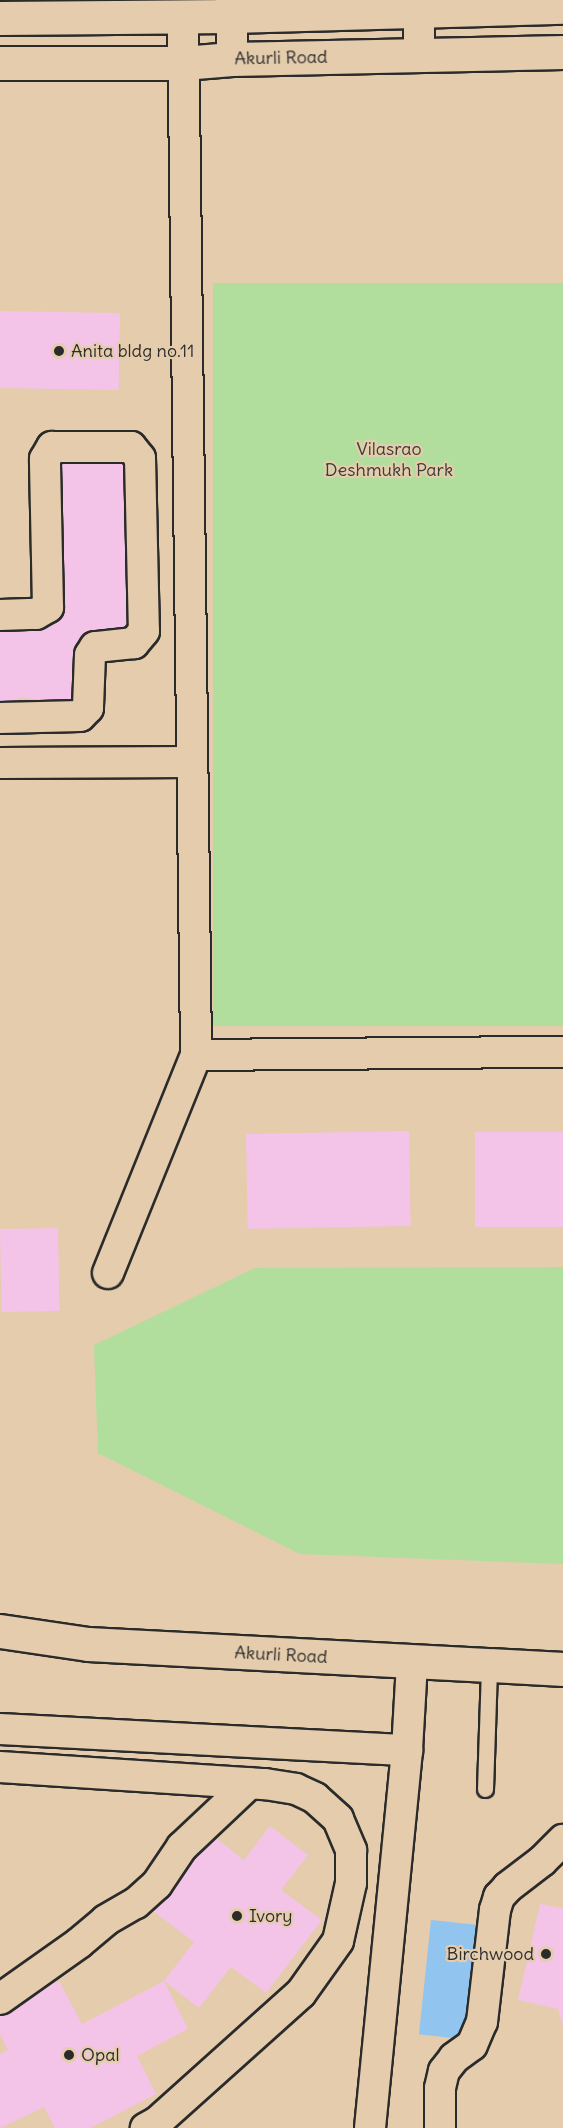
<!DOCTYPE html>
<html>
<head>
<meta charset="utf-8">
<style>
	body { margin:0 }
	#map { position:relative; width:563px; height:2128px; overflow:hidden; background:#e4ccac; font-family:Delius,sans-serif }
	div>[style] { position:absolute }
	.green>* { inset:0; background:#b1de9d; transform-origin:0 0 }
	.water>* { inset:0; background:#91c4ee; transform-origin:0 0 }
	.building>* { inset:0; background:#f3c4e7; transform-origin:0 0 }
	.roads { filter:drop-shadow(2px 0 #2b2b2b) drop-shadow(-2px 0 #2b2b2b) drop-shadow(0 2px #2b2b2b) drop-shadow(0 -2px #2b2b2b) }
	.service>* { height:15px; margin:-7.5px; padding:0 7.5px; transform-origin:7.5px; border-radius:7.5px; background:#e4ccac }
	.minor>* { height:30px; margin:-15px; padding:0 15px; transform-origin:15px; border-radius:15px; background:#e4ccac }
	.tertiary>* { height:33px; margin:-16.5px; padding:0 16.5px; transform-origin:16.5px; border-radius:16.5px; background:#e4ccac }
	.dots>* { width:16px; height:16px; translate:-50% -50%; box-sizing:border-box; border:3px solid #e4ccac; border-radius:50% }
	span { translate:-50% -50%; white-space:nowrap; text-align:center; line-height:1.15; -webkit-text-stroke:4.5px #e4ccac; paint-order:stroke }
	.street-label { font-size:18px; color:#2b2b2b }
	.poi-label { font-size:18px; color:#2b2b2b }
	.left { translate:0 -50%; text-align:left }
	.right { translate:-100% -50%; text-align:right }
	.park-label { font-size:18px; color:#383d36 }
</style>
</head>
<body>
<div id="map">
	<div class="green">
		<div style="left:563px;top:283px;width:743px;height:350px;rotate:90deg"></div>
		<div style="clip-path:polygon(563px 1267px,563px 1564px,300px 1554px,98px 1453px,94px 1345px,255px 1268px)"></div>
	</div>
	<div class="water">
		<div style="left:431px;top:1920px;width:48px;height:115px;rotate:6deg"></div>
	</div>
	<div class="building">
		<div style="left:0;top:311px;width:120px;height:77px;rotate:1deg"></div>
		<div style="clip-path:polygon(130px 459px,131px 493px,123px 493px,123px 519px,131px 519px,131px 578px,125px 578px,126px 600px,135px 600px,135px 632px,113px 639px,79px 637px,77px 708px,42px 707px,42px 699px,18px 698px,18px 706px,0 706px,0 624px,54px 625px,53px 460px)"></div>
		<div style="left:409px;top:1131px;width:95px;height:163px;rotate:89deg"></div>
		<div style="left:563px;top:1132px;width:95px;height:88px;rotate:90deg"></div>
		<div style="left:58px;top:1228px;width:83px;height:58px;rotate:89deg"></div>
		<div style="clip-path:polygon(270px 1826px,308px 1855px,281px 1890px,322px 1920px,266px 1993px,231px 1967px,199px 2008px,164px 1981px,188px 2029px,137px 2056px,156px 2094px,90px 2128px,55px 2128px,44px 2107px,0 2128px,0 2054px,8px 2050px,0 2034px,0 2012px,59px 1981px,82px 2024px,164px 1981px,194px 1942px,153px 1911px,211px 1834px,244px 1860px)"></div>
		<div style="clip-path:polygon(540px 1904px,563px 1908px,563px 2026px,558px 2009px,518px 2000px)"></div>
	</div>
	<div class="roads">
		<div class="service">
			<div style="left:485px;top:1789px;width:123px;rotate:-88.1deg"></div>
		</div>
		<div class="minor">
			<div style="left:231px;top:0;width:59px;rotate:89deg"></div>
			<div style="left:419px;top:0;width:55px;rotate:90deg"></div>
			<div style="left:183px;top:16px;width:1039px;rotate:89.28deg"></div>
			<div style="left:196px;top:1055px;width:367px;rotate:-0.5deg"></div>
			<div style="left:0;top:615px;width:36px;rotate:-2deg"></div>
			<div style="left:36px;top:614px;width:14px;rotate:-30deg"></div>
			<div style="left:48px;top:607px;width:148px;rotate:-91.2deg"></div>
			<div style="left:45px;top:459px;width:14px;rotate:-60deg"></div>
			<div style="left:52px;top:447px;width:79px"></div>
			<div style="left:131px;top:447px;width:14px;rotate:51deg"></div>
			<div style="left:140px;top:458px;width:173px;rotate:88.7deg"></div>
			<div style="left:144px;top:631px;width:16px;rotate:130deg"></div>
			<div style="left:134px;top:643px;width:39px;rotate:174deg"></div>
			<div style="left:95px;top:647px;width:9px;rotate:122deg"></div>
			<div style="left:90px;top:655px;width:53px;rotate:92.2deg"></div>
			<div style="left:88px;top:708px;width:11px;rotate:135deg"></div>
			<div style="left:80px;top:716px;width:80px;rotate:178.6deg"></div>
			<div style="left:0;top:763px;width:191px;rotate:-0.3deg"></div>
			<div style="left:108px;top:1273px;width:235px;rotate:-68deg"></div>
			<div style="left:0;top:1729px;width:408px;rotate:3deg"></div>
			<div style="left:0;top:1767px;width:266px;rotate:3.7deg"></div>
			<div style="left:265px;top:1784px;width:31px;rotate:9deg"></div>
			<div style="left:296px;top:1789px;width:21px;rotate:25deg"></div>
			<div style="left:315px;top:1798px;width:31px;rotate:42deg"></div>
			<div style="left:338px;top:1819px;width:34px;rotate:67deg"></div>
			<div style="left:351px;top:1850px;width:33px;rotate:90deg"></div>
			<div style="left:351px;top:1883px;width:59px;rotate:102.6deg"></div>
			<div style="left:338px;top:1941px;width:64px;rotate:125.4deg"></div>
			<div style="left:301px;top:1993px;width:193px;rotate:138.1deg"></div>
			<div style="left:157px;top:2122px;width:13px;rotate:151deg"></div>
			<div style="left:0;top:1999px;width:97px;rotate:-35.3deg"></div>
			<div style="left:79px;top:1943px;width:35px;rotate:-40deg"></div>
			<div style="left:106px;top:1920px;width:34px;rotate:-30deg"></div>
			<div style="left:136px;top:1903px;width:28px;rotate:-42deg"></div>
			<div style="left:157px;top:1884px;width:45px;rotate:-56deg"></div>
			<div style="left:182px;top:1847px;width:93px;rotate:-43.3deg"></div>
			<div style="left:370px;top:2128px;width:380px;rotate:-84.4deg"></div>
			<div style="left:407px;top:1750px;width:88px;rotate:-86.7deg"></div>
			<div style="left:440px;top:2128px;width:40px;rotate:-90deg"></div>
			<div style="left:440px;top:2088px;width:17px;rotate:-77deg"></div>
			<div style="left:444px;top:2071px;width:16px;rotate:-52deg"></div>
			<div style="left:454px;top:2058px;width:22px;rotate:-36deg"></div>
			<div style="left:472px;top:2045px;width:25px;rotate:-67deg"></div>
			<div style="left:482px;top:2022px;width:113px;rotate:-83.4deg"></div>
			<div style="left:495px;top:1910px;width:14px;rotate:-73deg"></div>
			<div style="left:499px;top:1897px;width:13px;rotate:-48deg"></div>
			<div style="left:508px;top:1887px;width:43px;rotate:-37.4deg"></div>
			<div style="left:542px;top:1861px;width:30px;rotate:-45deg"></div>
		</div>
		<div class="tertiary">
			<div style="left:0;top:18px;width:231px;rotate:-0.5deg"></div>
			<div style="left:231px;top:16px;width:332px;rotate:-1.6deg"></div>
			<div style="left:0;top:63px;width:183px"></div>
			<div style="left:183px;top:63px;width:49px;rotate:-4.7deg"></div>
			<div style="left:232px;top:59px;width:331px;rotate:-1.2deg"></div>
			<div style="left:0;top:1631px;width:89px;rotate:8.4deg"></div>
			<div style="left:88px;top:1644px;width:476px;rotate:3deg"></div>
		</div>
	</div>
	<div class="dots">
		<div style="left:59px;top:351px;background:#2b2b2b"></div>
		<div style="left:237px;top:1916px;background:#2b2b2b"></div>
		<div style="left:546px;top:1954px;background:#2b2b2b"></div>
		<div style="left:69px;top:2055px;background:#2b2b2b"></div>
	</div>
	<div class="street-label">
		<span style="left:281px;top:58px;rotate:-1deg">Akurli Road</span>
		<span style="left:281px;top:1655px;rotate:3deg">Akurli Road</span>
	</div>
	<div class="poi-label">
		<span class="left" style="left:71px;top:351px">Anita bldg no.11</span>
		<span class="left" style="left:249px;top:1916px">Ivory</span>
		<span class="right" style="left:534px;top:1954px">Birchwood</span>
		<span class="left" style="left:81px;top:2055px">Opal</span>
	</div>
	<div class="park-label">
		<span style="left:389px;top:460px">Vilasrao<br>Deshmukh Park</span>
	</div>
</div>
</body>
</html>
